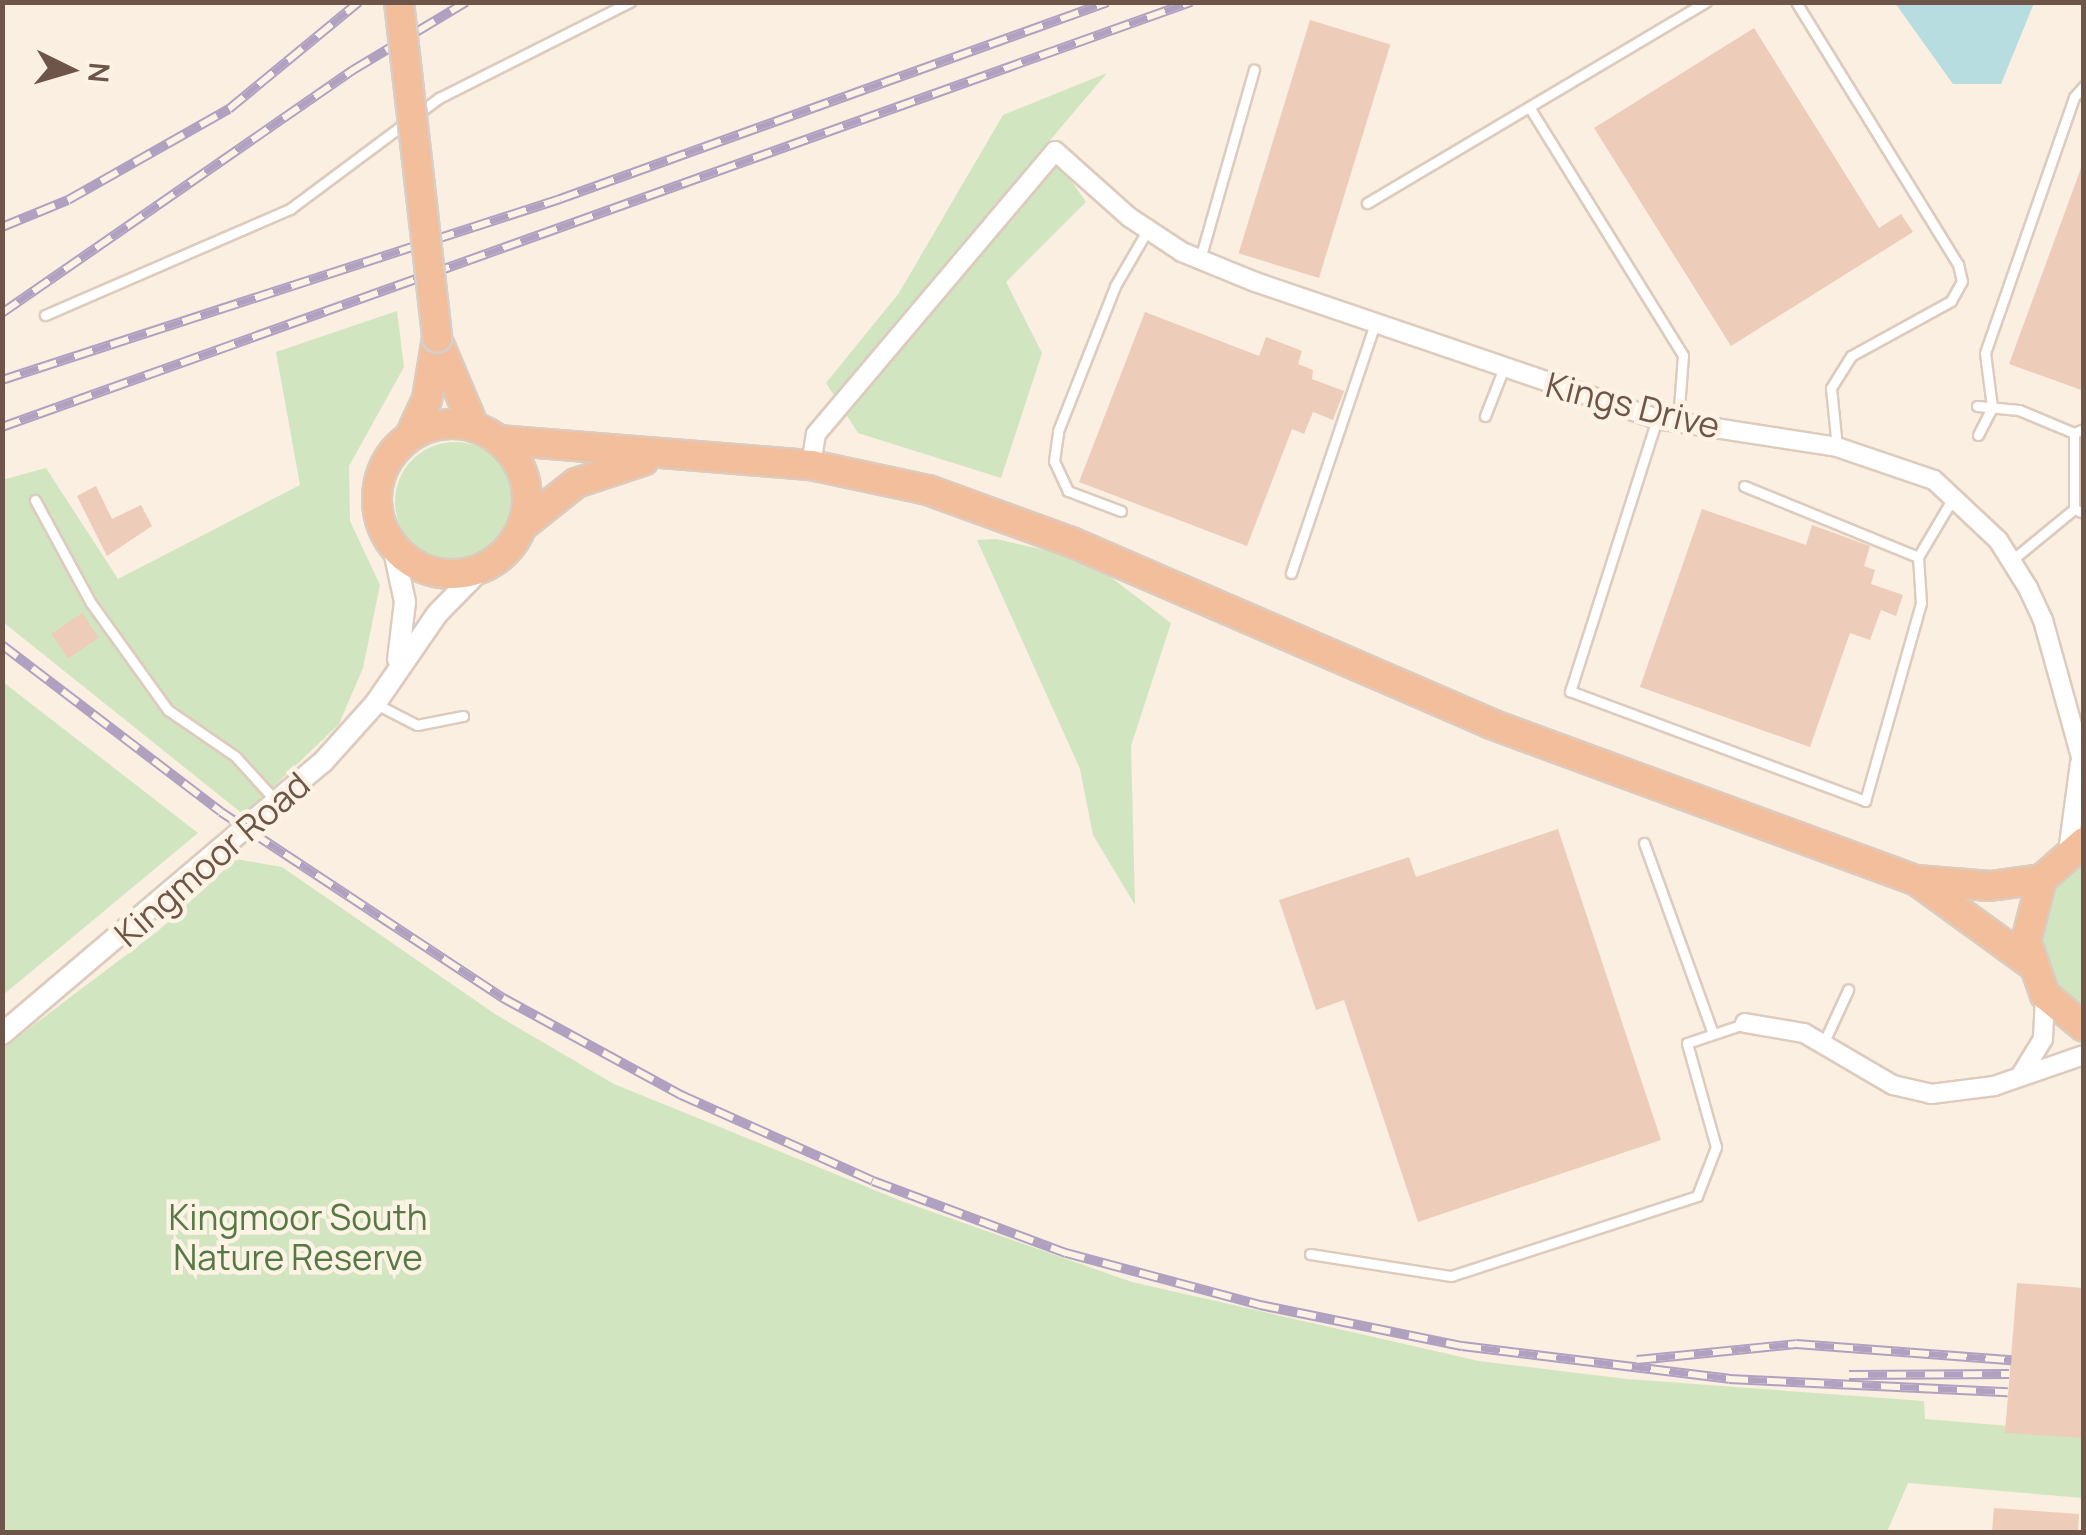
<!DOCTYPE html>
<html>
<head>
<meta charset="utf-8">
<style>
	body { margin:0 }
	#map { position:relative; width:2086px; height:1535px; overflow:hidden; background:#faefe0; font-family:Manrope,sans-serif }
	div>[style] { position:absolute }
	.green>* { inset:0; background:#d1e6c0 }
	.round { border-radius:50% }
	.water>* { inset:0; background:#b7dde1 }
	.building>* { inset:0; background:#edccba; transform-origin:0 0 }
	.roads { filter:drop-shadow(2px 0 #ddcbbd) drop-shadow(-2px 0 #ddcbbd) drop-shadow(0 2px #ddcbbd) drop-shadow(0 -2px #ddcbbd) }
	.service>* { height:9px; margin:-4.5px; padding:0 4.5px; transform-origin:4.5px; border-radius:4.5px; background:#fff }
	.minor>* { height:18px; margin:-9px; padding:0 9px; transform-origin:9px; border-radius:9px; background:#fff }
	.tertiary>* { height:20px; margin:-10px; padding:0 10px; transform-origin:10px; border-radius:10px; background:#fff }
	.trunk>* { height:28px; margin:-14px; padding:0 14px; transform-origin:14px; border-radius:14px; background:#f2be9c }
	.trunk>.ring { margin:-14px; padding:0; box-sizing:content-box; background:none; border:28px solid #f2be9c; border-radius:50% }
	.rail>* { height:10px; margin-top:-5px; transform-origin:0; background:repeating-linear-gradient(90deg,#fdf3e5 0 19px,#b1a1c1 0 38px); box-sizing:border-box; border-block:2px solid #b1a1c1 }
	.bridges { filter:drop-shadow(2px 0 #d6cfcc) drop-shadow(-2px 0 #d6cfcc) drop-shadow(0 2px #d6cfcc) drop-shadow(0 -2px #d6cfcc) }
	.trunk-bridge>* { height:28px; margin:-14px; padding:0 14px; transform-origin:14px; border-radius:14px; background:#f2be9c }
	span { translate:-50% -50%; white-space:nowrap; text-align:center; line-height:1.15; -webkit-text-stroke:9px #fdf3e5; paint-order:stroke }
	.street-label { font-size:35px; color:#6e554a }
	.park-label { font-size:35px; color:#577945 }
	.frame { position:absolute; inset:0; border:5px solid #6e554a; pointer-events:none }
	.north { position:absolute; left:20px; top:20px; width:100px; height:100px; -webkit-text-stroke:8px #fdf3e5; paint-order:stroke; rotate:95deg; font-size:28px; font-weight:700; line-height:40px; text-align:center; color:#6e554a }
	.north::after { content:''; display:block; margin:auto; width:35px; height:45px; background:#6e554a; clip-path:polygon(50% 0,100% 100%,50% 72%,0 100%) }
</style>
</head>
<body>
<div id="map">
	<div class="green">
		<div style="clip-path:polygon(1107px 73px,1046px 145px,1086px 202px,1006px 282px,1042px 353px,1001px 478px,858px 433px,826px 383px,899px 293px,1003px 115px)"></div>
		<div style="clip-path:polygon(397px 311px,404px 367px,349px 466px,350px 521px,380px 585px,363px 668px,339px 724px,244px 815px,3px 622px,2px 480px,46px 468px,118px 579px,300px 485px,276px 352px)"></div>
		<div class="round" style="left:395px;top:442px;width:120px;height:120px"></div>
		<div style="clip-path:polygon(996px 539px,1088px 560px,1171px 623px,1131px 746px,1135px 905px,1093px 835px,1080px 769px,977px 540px)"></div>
		<div style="clip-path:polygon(3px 682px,198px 833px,3px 995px,2px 995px)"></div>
		<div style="clip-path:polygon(236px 859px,282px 867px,495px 1014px,614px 1084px,904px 1202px,1132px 1282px,1479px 1361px,1627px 1379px,1924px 1401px,1925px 1419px,2084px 1432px,2083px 1498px,1908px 1483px,1887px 1532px,3px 1532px,3px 1048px,158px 931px)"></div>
		<div style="clip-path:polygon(2083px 859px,2083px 1009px,2056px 983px,2041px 939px,2051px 893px)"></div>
	</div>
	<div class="water">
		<div style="clip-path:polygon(1895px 3px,2034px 3px,2001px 84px,1953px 84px)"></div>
	</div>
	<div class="building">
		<div style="left:1310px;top:20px;width:84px;height:244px;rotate:17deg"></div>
		<div style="clip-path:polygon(1754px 28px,1879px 228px,1901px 214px,1913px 232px,1731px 346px,1594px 128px)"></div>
		<div style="clip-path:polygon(2084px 160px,2084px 391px,2009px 364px)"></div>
		<div style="clip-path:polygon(1145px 312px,1259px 356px,1266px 337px,1302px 351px,1298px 364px,1313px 370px,1312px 379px,1344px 391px,1333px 420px,1313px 412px,1304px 434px,1292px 429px,1247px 546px,1079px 482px)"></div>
		<div style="clip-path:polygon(96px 486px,112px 519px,141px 505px,152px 526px,107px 556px,77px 496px)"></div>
		<div style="clip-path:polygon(1702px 509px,1806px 545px,1812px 525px,1870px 546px,1864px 566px,1875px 570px,1871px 584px,1903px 595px,1896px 616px,1881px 610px,1870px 640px,1850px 633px,1810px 747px,1640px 687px)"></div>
		<div style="left:82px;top:613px;width:30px;height:37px;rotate:56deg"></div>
		<div style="clip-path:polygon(1558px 829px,1661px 1140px,1418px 1222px,1344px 1000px,1316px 1010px,1279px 900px,1409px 857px,1416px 877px)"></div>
		<div style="clip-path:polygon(2017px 1283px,2084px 1288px,2084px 1438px,2005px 1433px)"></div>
		<div style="clip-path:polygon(1994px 1508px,2079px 1514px,2078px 1532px,1992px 1532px)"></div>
	</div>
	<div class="roads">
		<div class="service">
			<div style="left:1796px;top:2px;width:308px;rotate:58.3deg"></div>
			<div style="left:1958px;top:264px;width:17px;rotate:77deg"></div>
			<div style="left:1962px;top:281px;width:23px;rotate:119deg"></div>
			<div style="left:1951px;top:301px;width:114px;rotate:151.2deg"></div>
			<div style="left:1851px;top:356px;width:38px;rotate:122deg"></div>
			<div style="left:1831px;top:388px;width:59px;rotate:84.2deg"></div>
			<div style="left:1531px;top:110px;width:288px;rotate:58.2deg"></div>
			<div style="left:1683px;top:355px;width:67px;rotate:94.3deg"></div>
			<div style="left:1367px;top:203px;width:394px;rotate:-30.7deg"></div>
			<div style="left:1200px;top:259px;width:197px;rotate:-74.1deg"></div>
			<div style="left:45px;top:315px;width:267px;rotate:-23.4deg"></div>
			<div style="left:290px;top:209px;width:186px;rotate:-36.7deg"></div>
			<div style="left:439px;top:98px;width:214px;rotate:-26.7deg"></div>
			<div style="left:1977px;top:406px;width:42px;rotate:5.4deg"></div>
			<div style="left:2019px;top:410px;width:60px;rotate:22.7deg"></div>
			<div style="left:1485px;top:416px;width:49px;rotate:-68.6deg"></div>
			<div style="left:1657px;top:419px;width:286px;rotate:107.7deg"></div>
			<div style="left:1570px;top:691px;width:315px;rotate:20.4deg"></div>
			<div style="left:1865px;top:801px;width:206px;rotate:-74.2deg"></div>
			<div style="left:1921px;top:603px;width:46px;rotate:-93.7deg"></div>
			<div style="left:1918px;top:557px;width:69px;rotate:-59.3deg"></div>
			<div style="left:1978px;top:435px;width:31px;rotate:-63deg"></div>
			<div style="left:1992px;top:407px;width:54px;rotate:-97.4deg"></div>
			<div style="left:1985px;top:353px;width:271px;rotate:-70.8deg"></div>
			<div style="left:2074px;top:97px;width:15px;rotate:-48deg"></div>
			<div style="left:1744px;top:486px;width:188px;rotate:22.2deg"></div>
			<div style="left:35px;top:500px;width:117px;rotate:61.5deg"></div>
			<div style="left:91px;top:603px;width:132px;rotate:54.3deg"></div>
			<div style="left:168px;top:710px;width:81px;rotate:34.5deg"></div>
			<div style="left:235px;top:756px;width:61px;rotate:47.7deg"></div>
			<div style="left:2074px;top:509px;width:76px;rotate:-90deg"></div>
			<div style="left:2074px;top:433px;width:11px;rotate:-22deg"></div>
			<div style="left:1121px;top:511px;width:57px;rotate:-159.3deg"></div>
			<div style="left:1068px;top:491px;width:33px;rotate:-115deg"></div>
			<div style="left:1054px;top:461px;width:30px;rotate:-82deg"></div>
			<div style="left:1058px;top:431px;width:156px;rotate:-68.5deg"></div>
			<div style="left:1115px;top:286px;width:66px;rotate:-59.9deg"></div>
			<div style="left:2012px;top:560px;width:80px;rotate:-39.4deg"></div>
			<div style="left:2074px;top:509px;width:11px;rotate:22deg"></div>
			<div style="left:1291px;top:573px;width:260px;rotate:-71.4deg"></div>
			<div style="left:376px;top:704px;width:46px;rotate:27.1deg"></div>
			<div style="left:417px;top:725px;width:47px;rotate:-11.1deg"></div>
			<div style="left:1644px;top:843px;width:203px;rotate:70.1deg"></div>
			<div style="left:1823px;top:1044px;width:60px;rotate:-65.2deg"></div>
			<div style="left:1310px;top:1254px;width:143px;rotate:8.9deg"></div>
			<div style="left:1451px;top:1276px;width:259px;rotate:-18deg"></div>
			<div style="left:1697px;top:1196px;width:53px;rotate:-68.8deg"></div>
			<div style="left:1716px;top:1147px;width:108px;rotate:-105.6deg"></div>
			<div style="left:1687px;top:1043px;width:60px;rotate:-18.4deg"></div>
		</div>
		<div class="minor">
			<div style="left:811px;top:465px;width:31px;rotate:-81deg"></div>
			<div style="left:816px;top:434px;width:370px;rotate:-49.8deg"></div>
			<div style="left:1055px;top:151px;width:99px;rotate:41.7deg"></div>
			<div style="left:1129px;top:217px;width:64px;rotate:33.4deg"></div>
			<div style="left:1182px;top:252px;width:79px;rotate:22.3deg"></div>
			<div style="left:1255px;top:282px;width:425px;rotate:18.8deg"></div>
			<div style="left:1657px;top:419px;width:182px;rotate:8.8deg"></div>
			<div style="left:1837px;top:447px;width:102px;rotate:18.8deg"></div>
			<div style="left:1934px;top:480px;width:88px;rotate:43.2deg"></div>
			<div style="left:1998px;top:540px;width:57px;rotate:58deg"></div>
			<div style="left:2028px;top:588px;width:35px;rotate:65deg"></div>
			<div style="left:2043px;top:620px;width:154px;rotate:74.5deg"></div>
			<div style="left:2068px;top:852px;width:90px;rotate:-82.3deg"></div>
			<div style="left:1745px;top:1023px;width:60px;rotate:9.6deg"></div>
			<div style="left:1804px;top:1033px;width:103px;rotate:30.3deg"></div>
			<div style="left:1893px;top:1085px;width:39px;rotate:13deg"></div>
			<div style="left:1931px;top:1094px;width:64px;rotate:-7.2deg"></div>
			<div style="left:1994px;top:1086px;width:95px;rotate:-19deg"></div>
			<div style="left:2021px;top:1075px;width:42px;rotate:-58.6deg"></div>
			<div style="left:2043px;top:1039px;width:44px;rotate:-87.4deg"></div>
		</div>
		<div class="tertiary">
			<div style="left:393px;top:546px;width:57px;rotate:77.9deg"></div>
			<div style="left:405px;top:602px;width:58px;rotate:96.9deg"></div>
			<div style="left:2px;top:1034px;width:419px;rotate:-40.3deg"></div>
			<div style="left:322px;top:763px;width:79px;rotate:-48.1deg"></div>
			<div style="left:375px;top:704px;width:109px;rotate:-55.4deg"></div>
			<div style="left:437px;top:614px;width:64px;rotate:-45.6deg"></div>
		</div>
		<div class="trunk">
			<div style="left:439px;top:344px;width:90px;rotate:67.1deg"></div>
			<div class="ring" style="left:377px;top:424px;width:122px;height:122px"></div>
			<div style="left:410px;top:436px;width:41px;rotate:-65.3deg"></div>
			<div style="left:427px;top:399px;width:62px;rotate:-80.7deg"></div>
			<div style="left:499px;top:440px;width:313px;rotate:4.6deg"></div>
			<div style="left:811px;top:465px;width:120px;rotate:12.1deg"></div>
			<div style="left:928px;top:490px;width:152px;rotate:20deg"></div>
			<div style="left:1071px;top:542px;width:458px;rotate:23.4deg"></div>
			<div style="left:1491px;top:724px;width:453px;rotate:20.2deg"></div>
			<div style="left:1916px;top:880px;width:74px;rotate:4.6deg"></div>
			<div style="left:1990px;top:886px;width:52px;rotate:-7.7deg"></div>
			<div style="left:522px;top:526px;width:69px;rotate:-38.5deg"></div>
			<div style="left:576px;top:483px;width:71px;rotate:-18.2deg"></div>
			<div style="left:2084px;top:842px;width:56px;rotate:138.6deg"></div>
			<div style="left:2042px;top:879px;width:64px;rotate:104.5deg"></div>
			<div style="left:2026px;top:941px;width:57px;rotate:70.6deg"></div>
			<div style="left:2045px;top:995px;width:50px;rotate:39.4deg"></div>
			<div style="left:1917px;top:881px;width:140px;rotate:36deg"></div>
		</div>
	</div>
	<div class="rail">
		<div style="left:2px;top:227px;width:71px;rotate:-22.2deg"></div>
		<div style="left:68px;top:200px;width:185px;rotate:-29.5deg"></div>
		<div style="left:229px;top:109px;width:168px;rotate:-39.5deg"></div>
		<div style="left:2px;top:313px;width:427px;rotate:-34.7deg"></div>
		<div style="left:353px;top:70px;width:132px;rotate:-31deg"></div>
		<div style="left:2px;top:380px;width:587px;rotate:-17.97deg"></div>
		<div style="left:560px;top:199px;width:582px;rotate:-19.77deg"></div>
		<div style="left:2px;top:427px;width:1263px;rotate:-19.67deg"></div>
		<div style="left:2px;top:645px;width:275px;rotate:37.3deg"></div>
		<div style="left:221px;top:812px;width:338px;rotate:33.4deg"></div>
		<div style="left:503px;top:998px;width:203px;rotate:28.6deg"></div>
		<div style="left:681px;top:1095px;width:210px;rotate:24.1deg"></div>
		<div style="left:873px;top:1181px;width:206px;rotate:20.5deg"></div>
		<div style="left:1066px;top:1253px;width:201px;rotate:15deg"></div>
		<div style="left:1260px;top:1305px;width:206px;rotate:11.5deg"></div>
		<div style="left:1462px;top:1346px;width:269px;rotate:7deg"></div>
		<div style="left:1729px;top:1379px;width:279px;rotate:2.7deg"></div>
		<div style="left:1637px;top:1360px;width:160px;rotate:-5.7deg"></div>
		<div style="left:1796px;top:1344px;width:216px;rotate:4.3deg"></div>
		<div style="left:1849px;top:1375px;width:160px;rotate:-0.4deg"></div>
	</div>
	<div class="bridges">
		<div class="trunk-bridge">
			<div style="left:399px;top:2px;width:338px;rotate:83.5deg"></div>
		</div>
	</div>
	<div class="street-label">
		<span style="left:1633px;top:405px;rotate:14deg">Kings Drive</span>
		<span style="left:212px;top:859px;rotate:-41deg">Kingmoor Road</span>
	</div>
	<div class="park-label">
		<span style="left:298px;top:1237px">Kingmoor South<br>Nature Reserve</span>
	</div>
	<div class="frame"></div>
	<div class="north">N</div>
</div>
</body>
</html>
